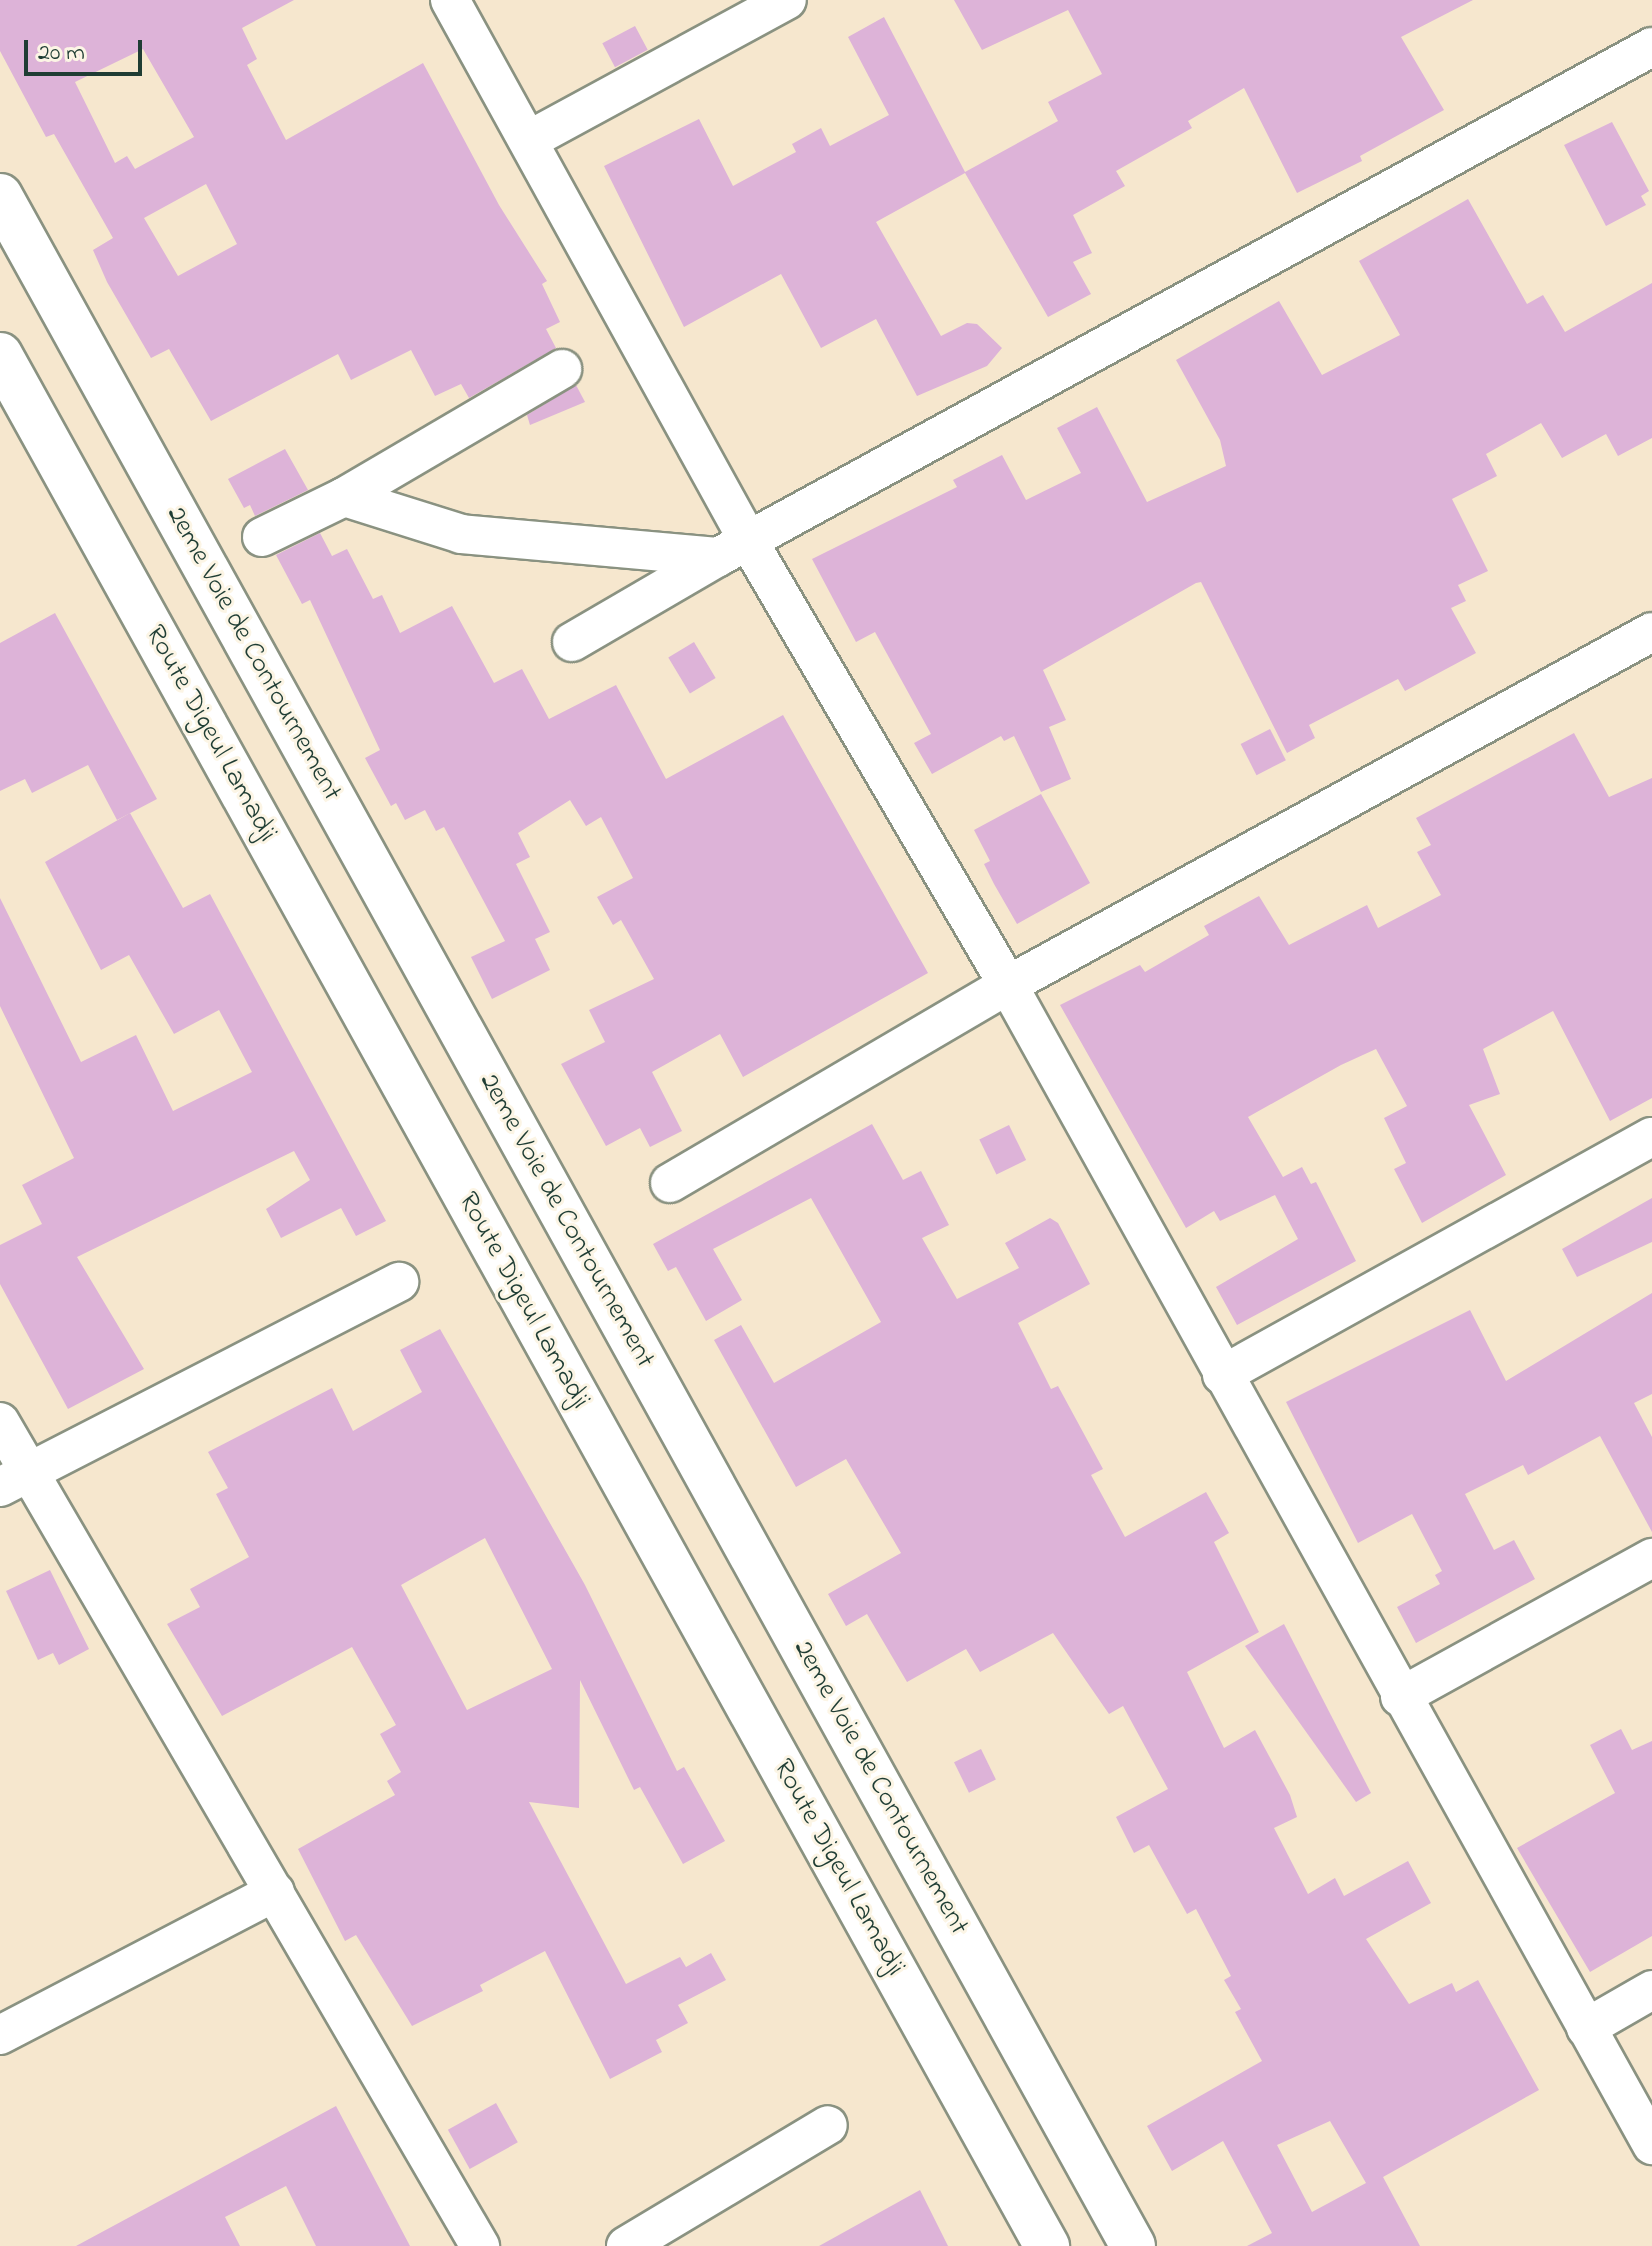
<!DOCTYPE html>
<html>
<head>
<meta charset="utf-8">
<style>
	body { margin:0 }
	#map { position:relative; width:1652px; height:2246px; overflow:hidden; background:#f6e7ce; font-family:"Indie Flower",sans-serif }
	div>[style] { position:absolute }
	.building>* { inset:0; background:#ddb3d8; transform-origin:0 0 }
	.roads { filter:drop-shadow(2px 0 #8a9281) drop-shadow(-2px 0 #8a9281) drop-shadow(0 2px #8a9281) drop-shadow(0 -2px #8a9281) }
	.minor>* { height:38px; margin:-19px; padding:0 19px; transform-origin:19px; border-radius:19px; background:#fff }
	.major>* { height:44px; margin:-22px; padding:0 22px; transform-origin:22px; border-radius:22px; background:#fff }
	span { translate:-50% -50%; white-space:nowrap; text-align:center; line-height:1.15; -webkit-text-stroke:6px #fcf5e5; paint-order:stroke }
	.street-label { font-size:28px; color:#1f3d34 }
	.scale { position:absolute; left:24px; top:40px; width:118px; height:36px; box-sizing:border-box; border:4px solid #1f3d34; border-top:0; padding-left:10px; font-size:24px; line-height:28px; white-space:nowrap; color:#1f3d34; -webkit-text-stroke:6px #fcf5e5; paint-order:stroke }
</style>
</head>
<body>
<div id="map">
	<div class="building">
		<div style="clip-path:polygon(evenodd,0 0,294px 0,242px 28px,257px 59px,247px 65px,286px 140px,423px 63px,499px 205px,547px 281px,542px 284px,560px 322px,546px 329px,556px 348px,469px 398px,461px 384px,435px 396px,411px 350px,351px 380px,338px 354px,211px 421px,169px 349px,151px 358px,107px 282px,93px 250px,113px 238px,54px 134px,46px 137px,0 51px,0 0,143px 49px,194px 137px,135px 169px,127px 156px,115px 163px,75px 82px,143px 49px,0 0,206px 184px,237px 244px,178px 276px,144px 218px,206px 184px)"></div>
		<div style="clip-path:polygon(954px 0,1473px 0,1401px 37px,1444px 110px,1360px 156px,1362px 161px,1297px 193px,1244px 88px,1188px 121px,1192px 128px,1116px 171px,1125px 186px,1073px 215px,1092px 253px,1073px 262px,1091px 294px,1048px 317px,965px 173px,876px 222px,941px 336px,967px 323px,977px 324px,1002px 348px,987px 366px,917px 396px,876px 319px,821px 348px,781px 274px,684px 327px,604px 166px,699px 119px,733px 186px,796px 152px,792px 144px,821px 128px,830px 146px,889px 115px,848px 37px,884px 17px,965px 172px,1058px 121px,1048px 102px,1102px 74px,1068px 10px,982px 50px)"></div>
		<div style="left:635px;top:26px;width:27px;height:37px;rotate:62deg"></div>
		<div style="clip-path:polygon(1612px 122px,1649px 191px,1641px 196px,1646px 205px,1606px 226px,1564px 145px)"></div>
		<div style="clip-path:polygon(1468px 199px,1527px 304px,1543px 295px,1565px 332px,1652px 283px,1652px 438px,1618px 456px,1606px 434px,1562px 458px,1541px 423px,1486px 454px,1497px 476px,1452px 499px,1488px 571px,1458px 585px,1466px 601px,1451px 608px,1476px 653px,1405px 691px,1398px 679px,1309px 725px,1315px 738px,1287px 753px,1201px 582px,1196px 583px,1043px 670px,1066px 720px,1049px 727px,1071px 779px,1041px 792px,1014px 736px,1004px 741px,1001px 736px,932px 774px,914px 743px,931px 734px,875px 632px,856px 642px,812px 559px,957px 487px,953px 480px,1002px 455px,1026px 500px,1081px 473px,1057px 428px,1097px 407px,1147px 502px,1226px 466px,1220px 440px,1176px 360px,1279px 301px,1322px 375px,1400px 335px,1359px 261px)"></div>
		<div style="clip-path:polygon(576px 385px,585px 402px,530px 425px,527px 415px)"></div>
		<div style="clip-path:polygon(285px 449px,308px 490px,255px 516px,250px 505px,244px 508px,228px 479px)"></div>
		<div style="clip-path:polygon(320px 533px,332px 556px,347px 549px,373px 599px,382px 595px,400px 633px,452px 606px,494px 683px,522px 669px,549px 719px,616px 685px,666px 779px,783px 715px,928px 973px,743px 1077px,720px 1034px,652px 1072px,682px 1131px,650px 1147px,640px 1128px,606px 1146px,561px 1064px,605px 1042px,589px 1010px,654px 979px,621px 920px,613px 925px,597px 897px,633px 878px,601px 817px,586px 826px,570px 800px,518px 833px,530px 857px,516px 864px,550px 932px,535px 939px,550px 970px,492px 999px,471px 957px,505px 941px,444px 827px,436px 831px,425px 810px,405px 820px,396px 803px,391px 806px,365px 758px,380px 750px,310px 600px,302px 604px,276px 555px)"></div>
		<div style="clip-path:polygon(55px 613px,157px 799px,117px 820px,88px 765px,32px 793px,25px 779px,0 791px,0 643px)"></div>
		<div style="left:694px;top:642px;width:42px;height:30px;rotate:59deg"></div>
		<div style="left:1270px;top:729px;width:35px;height:33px;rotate:63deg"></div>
		<div style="clip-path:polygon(1574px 733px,1609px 797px,1652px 778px,1652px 1098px,1610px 1121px,1553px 1011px,1483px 1049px,1500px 1094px,1469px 1105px,1506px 1175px,1422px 1223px,1394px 1169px,1406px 1163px,1384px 1118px,1407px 1106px,1376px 1049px,1341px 1065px,1248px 1117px,1283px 1177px,1302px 1167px,1311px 1184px,1316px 1182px,1356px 1261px,1237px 1325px,1216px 1287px,1298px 1239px,1275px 1195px,1220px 1221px,1214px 1211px,1186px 1228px,1060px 1005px,1140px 965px,1145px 972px,1209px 935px,1204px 926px,1259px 896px,1289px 945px,1367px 905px,1378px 928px,1441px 895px,1417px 852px,1431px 845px,1416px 818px)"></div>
		<div style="clip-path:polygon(1041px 794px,1090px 883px,1017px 924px,994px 884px,984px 864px,990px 861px,974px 830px)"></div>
		<div style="clip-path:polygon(130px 813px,183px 908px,210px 894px,386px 1221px,356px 1236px,341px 1208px,281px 1238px,266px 1209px,310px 1180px,294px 1151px,77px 1257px,144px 1369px,68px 1409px,0 1284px,0 1245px,42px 1224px,22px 1185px,74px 1158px,0 1006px,0 898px,81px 1062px,136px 1035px,173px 1111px,252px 1072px,219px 1010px,174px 1034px,129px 955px,101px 970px,45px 862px)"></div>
		<div style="clip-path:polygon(evenodd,872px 1124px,903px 1180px,921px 1171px,949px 1225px,922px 1238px,957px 1299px,1019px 1268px,1005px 1243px,1050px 1218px,1058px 1223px,1090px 1284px,1018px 1323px,1051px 1389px,1058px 1386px,1103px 1469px,1091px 1475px,1125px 1537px,1206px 1492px,1229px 1533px,1214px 1542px,1259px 1632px,1187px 1672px,1224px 1748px,1255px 1730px,1290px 1795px,1297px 1817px,1274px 1828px,1308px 1894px,1335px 1878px,1344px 1896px,1408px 1861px,1431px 1903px,1366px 1939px,1409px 2004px,1452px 1983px,1456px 1992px,1478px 1980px,1539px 2090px,1383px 2177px,1420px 2246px,1247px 2246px,1272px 2233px,1223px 2141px,1172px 2171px,1147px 2126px,1262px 2061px,1235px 2012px,1241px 2009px,1224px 1980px,1231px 1976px,1196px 1909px,1187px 1914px,1149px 1845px,1134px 1853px,1116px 1817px,1168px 1789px,1123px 1706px,1109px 1714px,1053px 1633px,980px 1672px,966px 1649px,907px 1682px,867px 1614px,846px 1626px,828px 1594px,901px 1553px,846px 1459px,796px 1487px,714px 1340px,741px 1325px,774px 1383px,881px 1322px,811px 1198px,713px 1249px,742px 1300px,706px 1321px,676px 1267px,668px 1271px,653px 1244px,872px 1124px,1330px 2121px,1366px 2183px,1312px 2212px,1277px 2145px,1330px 2121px)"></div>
		<div style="left:1009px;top:1125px;width:39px;height:33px;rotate:64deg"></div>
		<div style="clip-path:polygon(1652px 1198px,1652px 1242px,1577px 1277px,1562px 1249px)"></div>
		<div style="clip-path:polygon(1652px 1293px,1652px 1394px,1634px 1403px,1652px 1437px,1652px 1532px,1600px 1436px,1528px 1475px,1523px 1465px,1465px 1494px,1494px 1550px,1514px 1540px,1535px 1579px,1416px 1643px,1397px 1607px,1440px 1584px,1435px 1575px,1442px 1571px,1412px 1514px,1358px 1543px,1286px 1402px,1470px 1310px,1506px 1381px)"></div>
		<div style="clip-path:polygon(evenodd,440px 1329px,585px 1585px,677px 1771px,684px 1767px,725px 1841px,683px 1864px,640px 1787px,634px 1790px,580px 1680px,579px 1808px,529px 1802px,626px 1984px,680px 1957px,686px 1967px,711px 1953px,726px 1980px,678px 2005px,688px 2023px,656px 2040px,662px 2052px,610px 2079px,545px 1951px,480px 1985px,483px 1991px,412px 2026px,356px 1935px,345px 1941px,298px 1849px,395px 1795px,387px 1781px,401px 1772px,380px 1734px,396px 1725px,352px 1647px,222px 1716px,167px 1624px,200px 1607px,190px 1589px,249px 1557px,216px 1494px,228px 1488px,208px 1452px,332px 1388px,353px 1431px,422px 1392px,400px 1350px,440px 1329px,485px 1538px,552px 1669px,467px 1710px,401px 1585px,485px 1538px)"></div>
		<div style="clip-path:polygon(50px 1570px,89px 1649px,59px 1665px,53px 1653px,38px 1660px,6px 1591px)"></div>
		<div style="clip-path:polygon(1284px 1624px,1371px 1793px,1356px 1802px,1245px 1646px)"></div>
		<div style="clip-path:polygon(1621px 1729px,1632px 1750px,1652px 1741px,1652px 1936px,1590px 1972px,1517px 1848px,1615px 1793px,1590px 1745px)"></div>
		<div style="left:981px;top:1749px;width:34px;height:30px;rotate:64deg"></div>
		<div style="left:496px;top:2103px;width:45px;height:55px;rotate:61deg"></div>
		<div style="clip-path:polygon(336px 2106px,410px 2246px,316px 2246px,286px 2186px,225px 2217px,240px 2246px,76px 2246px)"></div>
		<div style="clip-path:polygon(920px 2190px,948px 2246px,819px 2246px)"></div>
	</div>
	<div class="roads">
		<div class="minor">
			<div style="left:450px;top:0;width:619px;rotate:61.12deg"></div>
			<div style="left:749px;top:542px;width:513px;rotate:59.69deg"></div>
			<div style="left:1008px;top:985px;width:1327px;rotate:60.96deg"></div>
			<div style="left:531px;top:139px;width:291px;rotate:-28.5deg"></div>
			<div style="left:344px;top:497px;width:253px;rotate:-30.4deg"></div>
			<div style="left:262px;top:537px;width:91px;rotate:-26deg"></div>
			<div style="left:344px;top:497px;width:123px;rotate:17.5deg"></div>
			<div style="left:461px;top:534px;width:258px;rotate:5.1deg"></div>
			<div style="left:718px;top:557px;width:1064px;rotate:-28.64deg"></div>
			<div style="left:572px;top:642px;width:169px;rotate:-30.2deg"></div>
			<div style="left:670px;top:1183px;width:392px;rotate:-30.4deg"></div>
			<div style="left:1008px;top:985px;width:734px;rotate:-28.73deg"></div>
			<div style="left:1222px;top:1375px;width:491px;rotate:-29deg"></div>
			<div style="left:0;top:1422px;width:954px;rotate:59.78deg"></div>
			<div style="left:0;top:1487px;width:449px;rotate:-27.2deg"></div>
			<div style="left:1400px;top:1697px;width:288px;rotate:-28.9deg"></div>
			<div style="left:1586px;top:2028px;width:76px;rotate:-29.9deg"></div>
			<div style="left:0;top:2035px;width:310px;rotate:-27.5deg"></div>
			<div style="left:626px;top:2246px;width:235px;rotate:-30.9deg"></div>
		</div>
		<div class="major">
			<div style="left:0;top:196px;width:2342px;rotate:61.07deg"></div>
			<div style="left:0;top:355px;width:2162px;rotate:61.03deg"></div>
		</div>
	</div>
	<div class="street-label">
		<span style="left:253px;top:654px;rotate:61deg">2eme Voie de Contournement</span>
		<span style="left:210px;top:734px;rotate:61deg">Route Digeul Lamadji</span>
		<span style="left:566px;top:1221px;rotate:61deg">2eme Voie de Contournement</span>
		<span style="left:523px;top:1301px;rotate:61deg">Route Digeul Lamadji</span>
		<span style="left:880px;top:1788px;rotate:61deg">2eme Voie de Contournement</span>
		<span style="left:838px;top:1868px;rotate:61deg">Route Digeul Lamadji</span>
	</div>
	<div class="scale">20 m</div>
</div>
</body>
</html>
